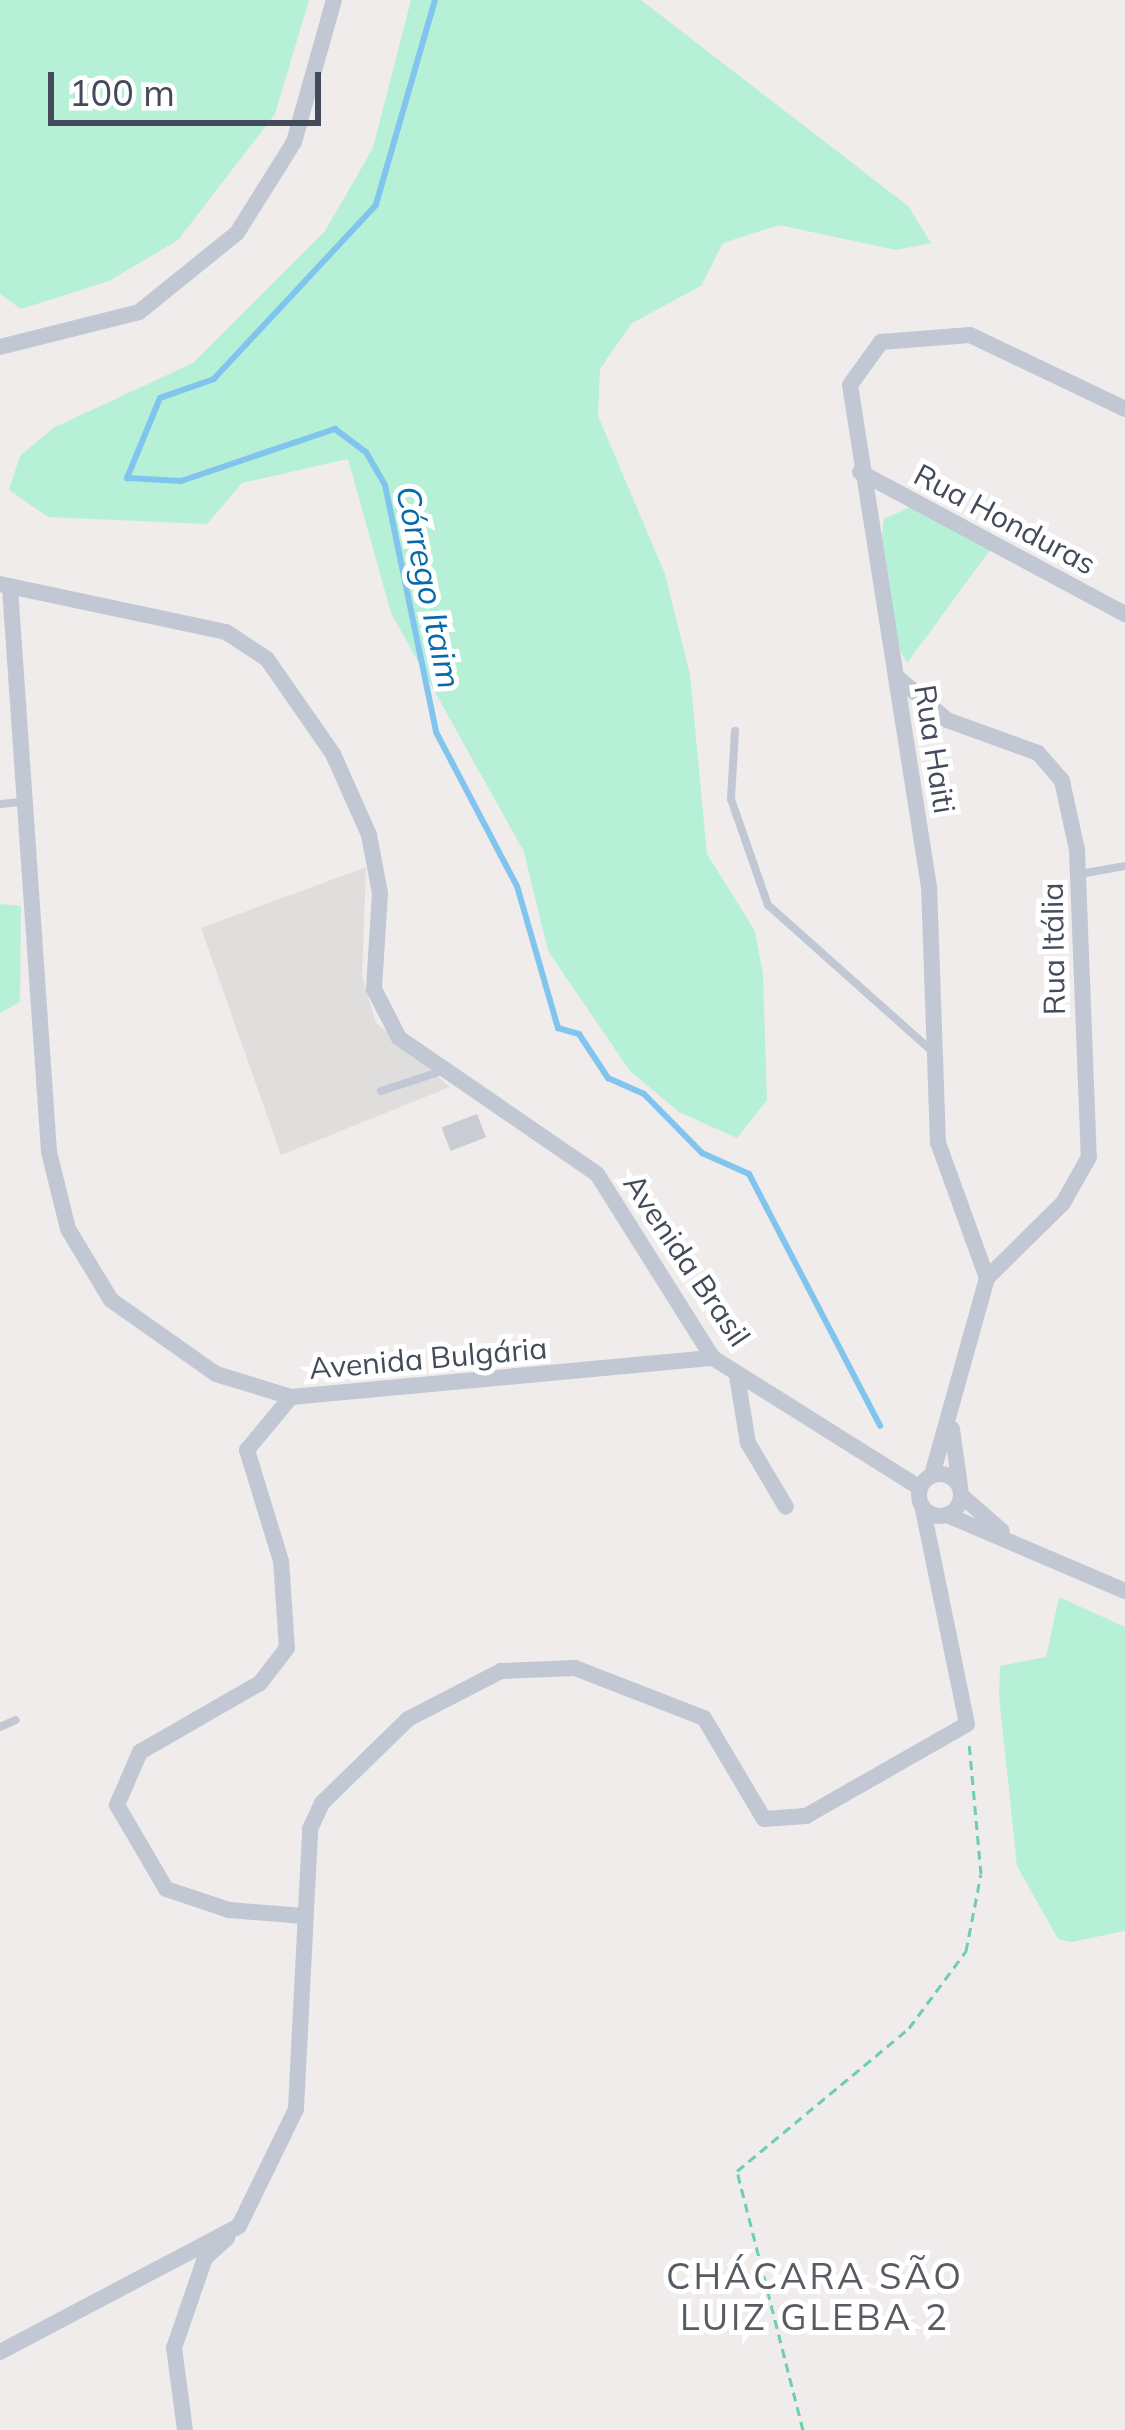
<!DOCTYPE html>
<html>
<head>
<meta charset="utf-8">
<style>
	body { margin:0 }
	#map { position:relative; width:1125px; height:2430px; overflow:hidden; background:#efeceb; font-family:Mulish,sans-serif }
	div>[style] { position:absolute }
	.education>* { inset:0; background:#e0dddd }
	.green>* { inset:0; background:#b6f0d7 }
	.stream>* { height:6px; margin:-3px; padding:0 3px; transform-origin:3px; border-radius:3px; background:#81c5ef }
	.building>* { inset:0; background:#caccd4; transform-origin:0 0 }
	.path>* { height:3px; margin-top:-1.5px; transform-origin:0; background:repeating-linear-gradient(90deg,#6dcfb0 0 9px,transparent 0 15px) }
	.service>* { height:8px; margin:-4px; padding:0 4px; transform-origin:4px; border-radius:4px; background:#c1c8d4 }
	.minor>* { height:16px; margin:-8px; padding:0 8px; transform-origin:8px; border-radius:8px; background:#c1c8d4 }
	.minor>.ring { margin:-8px; padding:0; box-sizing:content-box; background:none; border:16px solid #c1c8d4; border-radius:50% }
	span { translate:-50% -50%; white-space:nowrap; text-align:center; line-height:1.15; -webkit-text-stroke:10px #fff; paint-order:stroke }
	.street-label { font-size:30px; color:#434b5a }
	.water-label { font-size:33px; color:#056bab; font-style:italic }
	.quarter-label { font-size:36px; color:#585b61; letter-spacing:3px }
	.scale { position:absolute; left:48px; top:72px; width:273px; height:54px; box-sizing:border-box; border:6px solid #434b5a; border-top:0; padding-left:15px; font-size:36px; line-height:42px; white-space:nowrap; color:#434b5a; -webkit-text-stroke:9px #fff; paint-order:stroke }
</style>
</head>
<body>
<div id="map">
	<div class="education">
		<div style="clip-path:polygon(366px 867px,362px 976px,376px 1023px,450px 1087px,281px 1155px,201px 928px)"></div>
	</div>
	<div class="green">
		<div style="clip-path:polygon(0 0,309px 0,275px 114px,178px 240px,109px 281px,21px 309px,0 294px)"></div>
		<div style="clip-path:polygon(411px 0,641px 0,908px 206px,931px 243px,896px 250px,779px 225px,723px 243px,701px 286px,632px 323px,600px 369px,598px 416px,665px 574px,690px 675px,707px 854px,755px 931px,763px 974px,767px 1100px,737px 1138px,679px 1112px,630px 1071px,548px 951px,524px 852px,391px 613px,348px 459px,242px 483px,207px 524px,48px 517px,9px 490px,20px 456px,53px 428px,193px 363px,325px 231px,373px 148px)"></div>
		<div style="clip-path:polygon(915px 505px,990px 550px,907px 663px,894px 639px,882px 536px,884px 519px)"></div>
		<div style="clip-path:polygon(0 904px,21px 906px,20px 1002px,0 1013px)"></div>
		<div style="clip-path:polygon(1059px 1597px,1125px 1627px,1125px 1931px,1071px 1942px,1058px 1939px,1017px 1866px,999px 1695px,1000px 1666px,1046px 1657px)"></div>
	</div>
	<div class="stream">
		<div style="left:435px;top:0;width:213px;rotate:106.1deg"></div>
		<div style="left:376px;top:205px;width:238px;rotate:133deg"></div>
		<div style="left:214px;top:379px;width:57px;rotate:160.6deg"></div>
		<div style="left:160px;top:398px;width:87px;rotate:112.4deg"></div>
		<div style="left:127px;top:478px;width:54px;rotate:3.2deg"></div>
		<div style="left:181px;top:481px;width:163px;rotate:-18.7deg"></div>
		<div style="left:335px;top:429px;width:39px;rotate:37deg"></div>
		<div style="left:366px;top:452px;width:38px;rotate:60deg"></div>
		<div style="left:385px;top:485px;width:252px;rotate:78.3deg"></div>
		<div style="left:436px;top:732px;width:174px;rotate:62.3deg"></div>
		<div style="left:517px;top:886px;width:148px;rotate:73.9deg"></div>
		<div style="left:558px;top:1028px;width:22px;rotate:16deg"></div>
		<div style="left:579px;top:1034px;width:53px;rotate:56.6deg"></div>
		<div style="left:608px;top:1078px;width:39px;rotate:24deg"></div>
		<div style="left:644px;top:1094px;width:83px;rotate:45.5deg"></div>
		<div style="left:702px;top:1153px;width:51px;rotate:24.1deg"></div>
		<div style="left:749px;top:1174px;width:284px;rotate:62.5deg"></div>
	</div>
	<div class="building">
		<div style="left:477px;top:1114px;width:25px;height:38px;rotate:69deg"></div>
	</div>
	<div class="path">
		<div style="left:803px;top:2430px;width:267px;rotate:-104.3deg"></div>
		<div style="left:737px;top:2171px;width:224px;rotate:-39.7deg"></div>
		<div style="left:909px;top:2028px;width:96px;rotate:-53.5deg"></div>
		<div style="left:966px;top:1951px;width:78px;rotate:-79deg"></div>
		<div style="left:981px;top:1874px;width:132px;rotate:-95.2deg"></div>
	</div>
	<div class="service">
		<div style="left:735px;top:731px;width:68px;rotate:93.4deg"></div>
		<div style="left:731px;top:799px;width:112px;rotate:70.8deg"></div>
		<div style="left:768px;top:905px;width:218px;rotate:41.7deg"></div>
		<div style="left:0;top:804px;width:22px;rotate:-5deg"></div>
		<div style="left:1080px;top:874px;width:46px;rotate:-10.1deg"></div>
		<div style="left:381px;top:1091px;width:61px;rotate:-18.1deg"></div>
		<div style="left:0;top:1727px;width:17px;rotate:-24deg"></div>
	</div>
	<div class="minor">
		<div style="left:0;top:347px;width:143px;rotate:-14.1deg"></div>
		<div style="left:139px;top:312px;width:126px;rotate:-38.9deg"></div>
		<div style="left:237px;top:233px;width:107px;rotate:-57.9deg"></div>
		<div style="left:294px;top:142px;width:148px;rotate:-74.3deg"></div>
		<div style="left:860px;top:472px;width:301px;rotate:28.2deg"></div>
		<div style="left:0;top:584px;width:231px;rotate:12deg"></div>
		<div style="left:226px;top:632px;width:49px;rotate:33.4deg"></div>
		<div style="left:267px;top:659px;width:116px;rotate:55.2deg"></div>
		<div style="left:333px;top:754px;width:89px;rotate:66deg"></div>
		<div style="left:369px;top:835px;width:59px;rotate:79.3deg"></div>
		<div style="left:380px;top:893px;width:96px;rotate:93.6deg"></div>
		<div style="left:374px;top:989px;width:55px;rotate:63deg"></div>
		<div style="left:399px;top:1038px;width:240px;rotate:34.5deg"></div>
		<div style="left:597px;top:1174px;width:218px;rotate:57.8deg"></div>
		<div style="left:713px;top:1358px;width:244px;rotate:32.1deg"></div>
		<div style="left:10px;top:588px;width:565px;rotate:86.04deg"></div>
		<div style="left:49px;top:1152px;width:79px;rotate:76.1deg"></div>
		<div style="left:68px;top:1229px;width:83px;rotate:58.8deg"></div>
		<div style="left:111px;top:1300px;width:128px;rotate:35.2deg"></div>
		<div style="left:216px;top:1374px;width:78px;rotate:17deg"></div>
		<div style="left:291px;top:1397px;width:424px;rotate:-5.3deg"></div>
		<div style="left:897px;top:677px;width:66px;rotate:40.7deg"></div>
		<div style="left:947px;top:720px;width:97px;rotate:19.9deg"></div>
		<div style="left:1038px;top:753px;width:37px;rotate:49deg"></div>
		<div style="left:1062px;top:781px;width:71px;rotate:77.7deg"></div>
		<div style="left:1077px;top:850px;width:307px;rotate:87.8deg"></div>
		<div style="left:1089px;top:1157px;width:53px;rotate:119.5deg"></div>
		<div style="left:1063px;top:1203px;width:107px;rotate:135.4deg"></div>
		<div style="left:737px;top:1376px;width:68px;rotate:80.7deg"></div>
		<div style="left:748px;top:1443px;width:74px;rotate:59.3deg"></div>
		<div style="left:291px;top:1397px;width:69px;rotate:129.7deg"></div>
		<div style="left:247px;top:1450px;width:116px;rotate:73deg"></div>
		<div style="left:281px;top:1561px;width:87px;rotate:86.1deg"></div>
		<div style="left:287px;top:1648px;width:44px;rotate:127.6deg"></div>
		<div style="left:260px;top:1683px;width:138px;rotate:150.1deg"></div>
		<div style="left:140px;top:1752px;width:58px;rotate:113.5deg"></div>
		<div style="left:117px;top:1805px;width:97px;rotate:59.7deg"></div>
		<div style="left:166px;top:1889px;width:66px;rotate:18.4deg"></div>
		<div style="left:229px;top:1910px;width:75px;rotate:4.6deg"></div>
		<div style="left:952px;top:1429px;width:59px;rotate:82.1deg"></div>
		<div class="ring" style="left:919px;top:1474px;width:26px;height:26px"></div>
		<div style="left:932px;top:1475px;width:205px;rotate:-74.4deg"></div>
		<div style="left:987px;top:1278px;width:144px;rotate:-109.9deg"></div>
		<div style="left:938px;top:1143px;width:256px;rotate:-92deg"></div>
		<div style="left:929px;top:887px;width:508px;rotate:-98.94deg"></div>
		<div style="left:850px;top:385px;width:53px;rotate:-54.2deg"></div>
		<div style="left:881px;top:342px;width:89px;rotate:-4.5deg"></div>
		<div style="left:970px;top:335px;width:172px;rotate:25.5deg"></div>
		<div style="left:962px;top:1496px;width:53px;rotate:41.2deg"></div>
		<div style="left:947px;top:1515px;width:194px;rotate:23.1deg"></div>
		<div style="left:0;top:2352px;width:270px;rotate:-27.8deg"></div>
		<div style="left:239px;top:2226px;width:130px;rotate:-64deg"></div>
		<div style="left:296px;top:2109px;width:280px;rotate:-87.1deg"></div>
		<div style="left:310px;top:1829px;width:29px;rotate:-65deg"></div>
		<div style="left:322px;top:1803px;width:120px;rotate:-44.3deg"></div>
		<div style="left:408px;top:1719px;width:105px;rotate:-27.3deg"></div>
		<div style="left:501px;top:1671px;width:74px;rotate:-2.3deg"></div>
		<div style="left:575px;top:1668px;width:138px;rotate:21.2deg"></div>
		<div style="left:704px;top:1718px;width:117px;rotate:59.3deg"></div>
		<div style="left:764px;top:1819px;width:42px;rotate:-4.1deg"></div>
		<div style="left:806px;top:1816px;width:185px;rotate:-29.7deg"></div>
		<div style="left:967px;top:1724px;width:219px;rotate:-101.6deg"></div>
		<div style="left:185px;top:2430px;width:83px;rotate:-97.6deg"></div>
		<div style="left:174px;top:2348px;width:95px;rotate:-71deg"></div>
		<div style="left:205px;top:2258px;width:30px;rotate:-42deg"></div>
	</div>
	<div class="street-label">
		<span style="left:1005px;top:519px;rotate:28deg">Rua Honduras</span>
		<span style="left:935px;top:749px;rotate:81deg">Rua Haiti</span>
		<span style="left:1053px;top:949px;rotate:-91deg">Rua Itália</span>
		<span style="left:687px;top:1260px;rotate:56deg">Avenida Brasil</span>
		<span style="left:428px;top:1358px;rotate:-5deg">Avenida Bulgária</span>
	</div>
	<div class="water-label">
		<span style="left:429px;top:587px;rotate:78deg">Córrego Itaim</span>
	</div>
	<div class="quarter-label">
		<span style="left:815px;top:2296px">CHÁCARA SÃO<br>LUIZ GLEBA 2</span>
	</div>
	<div class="scale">100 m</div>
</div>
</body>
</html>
